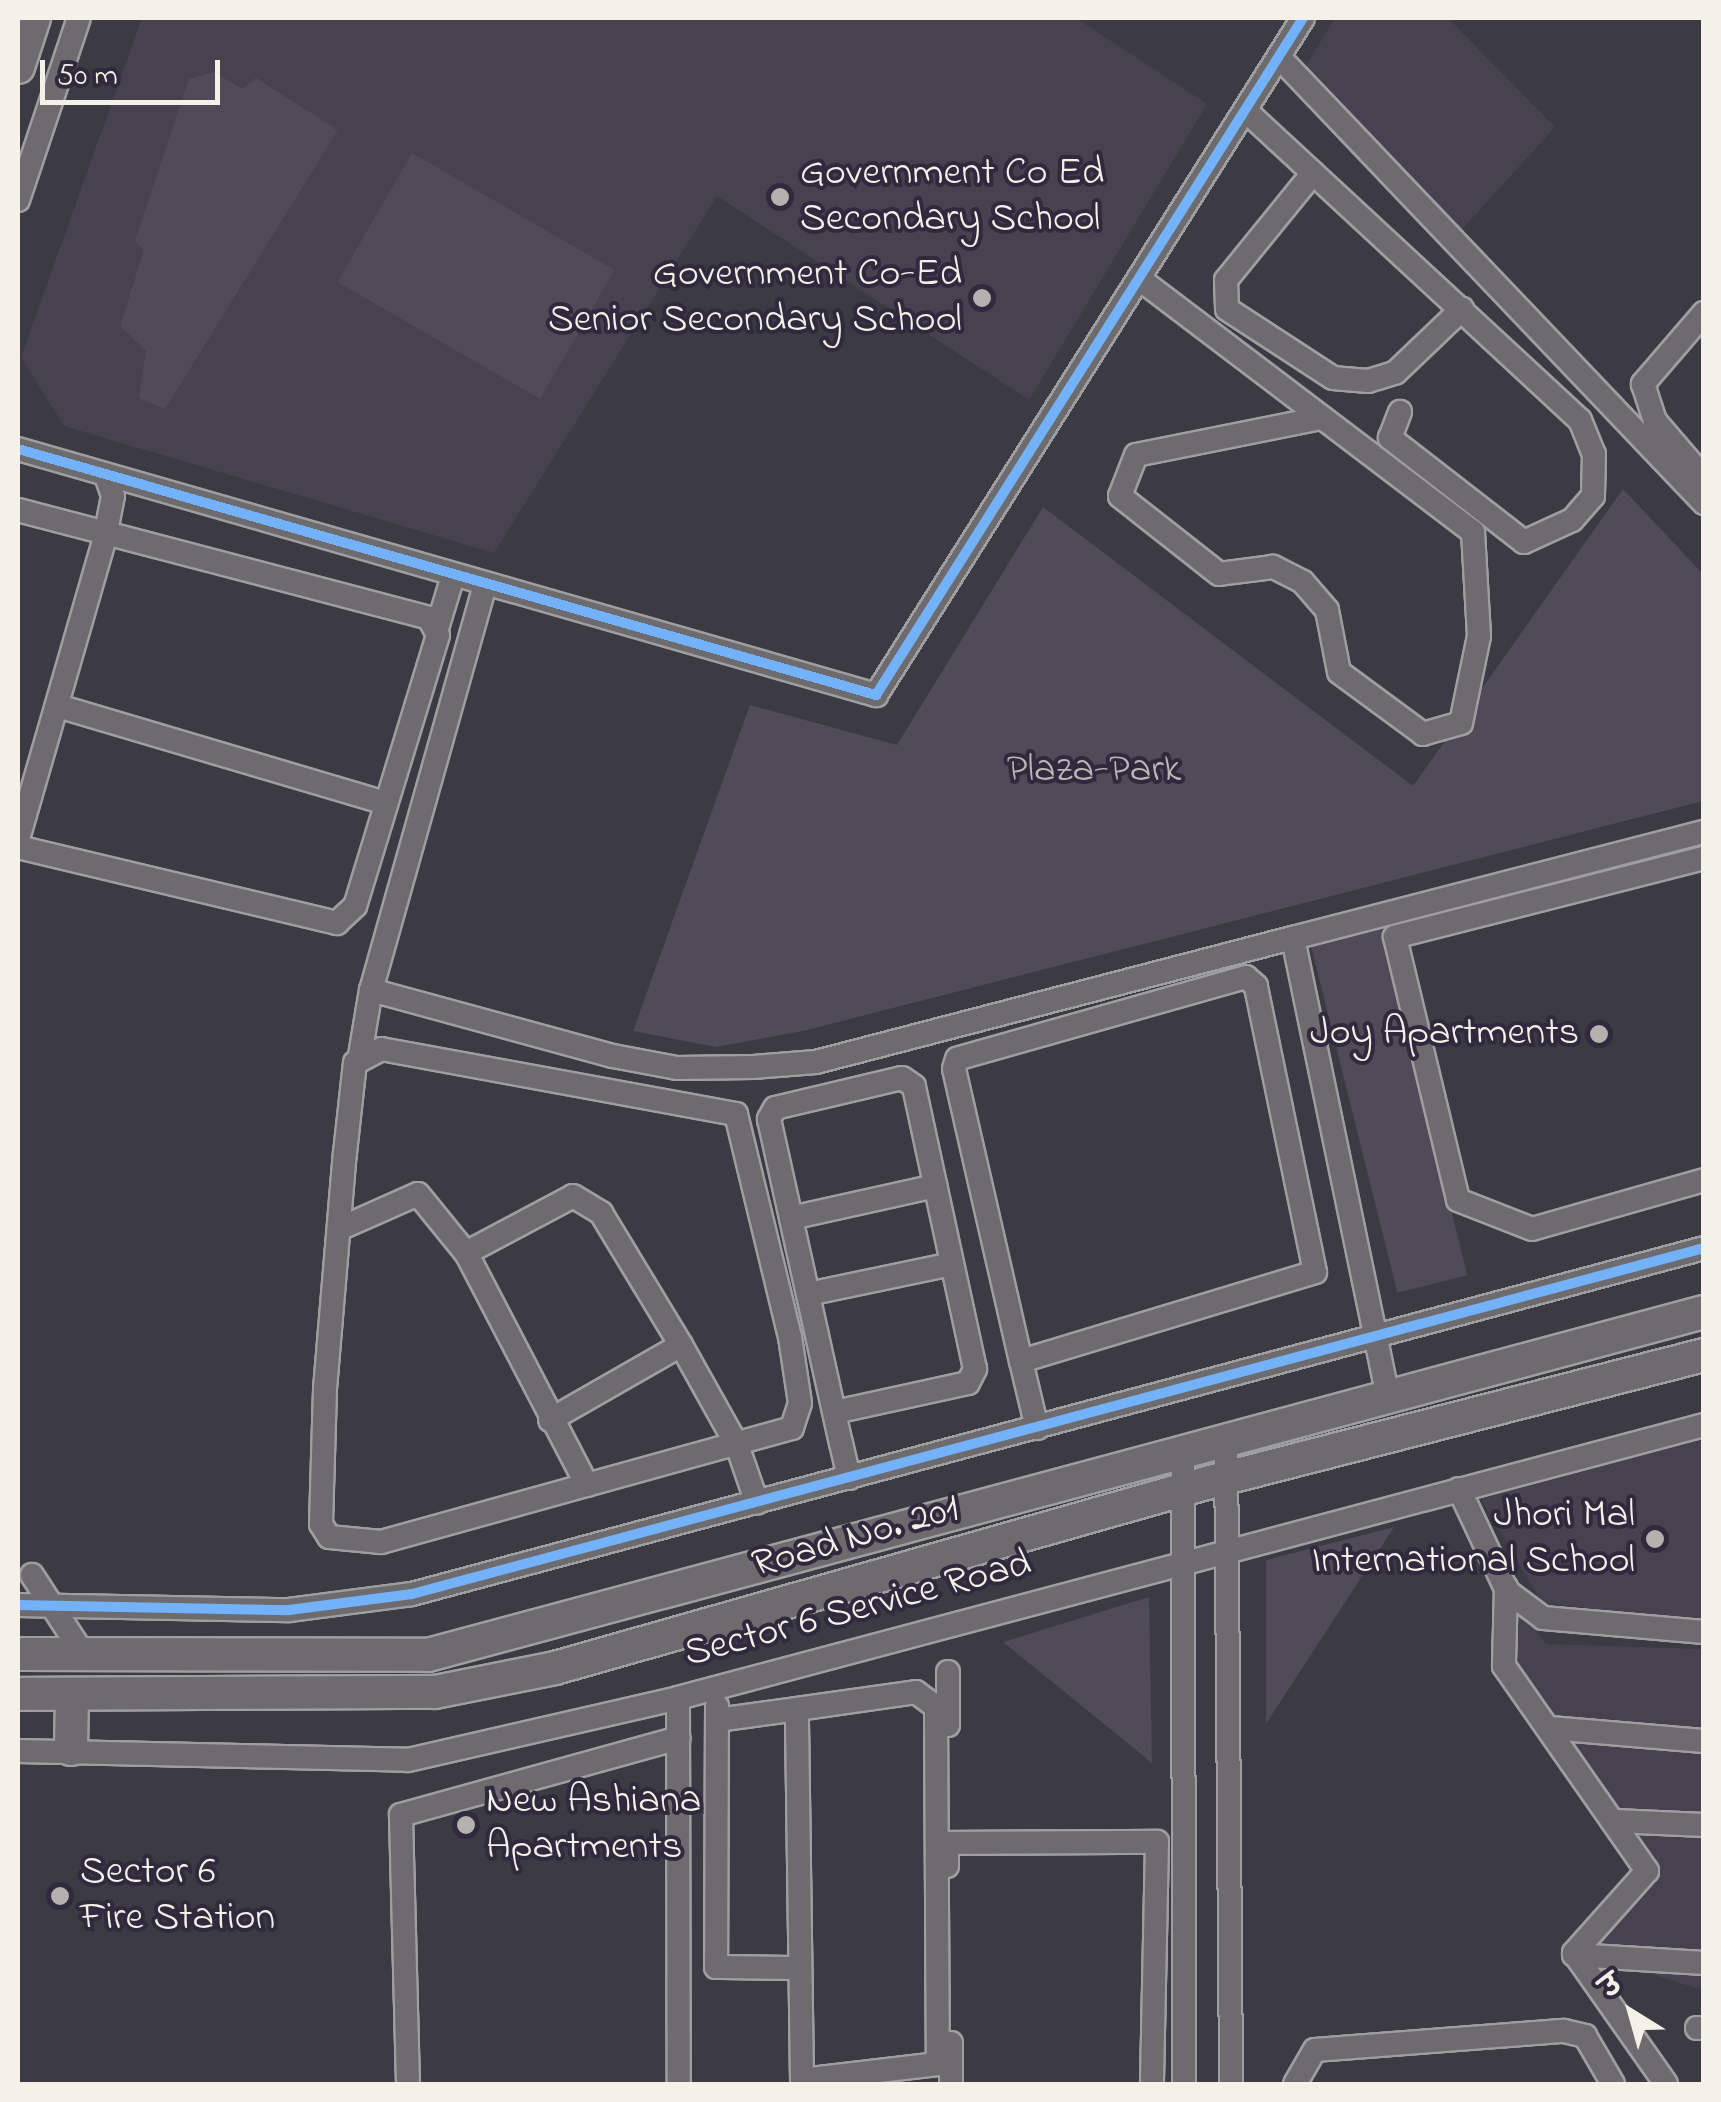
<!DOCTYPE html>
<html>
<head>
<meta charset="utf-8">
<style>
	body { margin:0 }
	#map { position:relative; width:1721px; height:2102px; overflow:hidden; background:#3c3a43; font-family:"Indie Flower","Playpen Sans Deva",sans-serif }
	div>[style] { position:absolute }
	.built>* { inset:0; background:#464250 }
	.green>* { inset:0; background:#504b59; transform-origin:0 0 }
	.roads { filter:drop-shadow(2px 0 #9f9ea0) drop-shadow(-2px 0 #9f9ea0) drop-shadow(0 2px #9f9ea0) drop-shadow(0 -2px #9f9ea0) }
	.minor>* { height:22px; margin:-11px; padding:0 11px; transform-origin:11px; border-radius:11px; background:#6e6b6e }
	.secondary>* { height:32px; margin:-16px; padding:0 16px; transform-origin:16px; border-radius:16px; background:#6e6b6e }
	.cycleway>* { height:10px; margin:-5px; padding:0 5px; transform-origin:5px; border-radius:5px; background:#73b2f8 }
	.dots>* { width:28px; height:28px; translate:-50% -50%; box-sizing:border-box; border:5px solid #2f2a3d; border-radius:50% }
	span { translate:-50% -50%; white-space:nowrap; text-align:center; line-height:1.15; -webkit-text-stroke:8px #2f2a3d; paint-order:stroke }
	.poi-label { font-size:40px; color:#f4f1e8 }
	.left { translate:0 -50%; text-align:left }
	.right { translate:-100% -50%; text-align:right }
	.park-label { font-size:40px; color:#bcb8b7 }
	.street-label { font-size:40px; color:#f4f1e8 }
	.frame { position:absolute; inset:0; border:20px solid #f4f1e8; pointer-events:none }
	.north { position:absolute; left:1581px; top:1962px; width:100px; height:100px; -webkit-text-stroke:8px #2f2a3d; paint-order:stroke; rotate:323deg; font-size:28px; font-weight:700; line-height:40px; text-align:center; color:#f4f1e8 }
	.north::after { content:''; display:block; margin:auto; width:35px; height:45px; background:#f4f1e8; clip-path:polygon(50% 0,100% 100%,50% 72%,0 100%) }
	.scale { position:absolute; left:40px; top:60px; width:180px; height:45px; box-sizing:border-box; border:5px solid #f4f1e8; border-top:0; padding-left:12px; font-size:30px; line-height:35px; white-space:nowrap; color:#f4f1e8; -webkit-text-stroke:8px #2f2a3d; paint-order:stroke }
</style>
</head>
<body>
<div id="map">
	<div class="built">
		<div style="clip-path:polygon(142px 18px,1076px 18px,1207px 104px,1029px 400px,717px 196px,494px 553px,64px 426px,21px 357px)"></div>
		<div style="clip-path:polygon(1335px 18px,1448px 18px,1555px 127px,1449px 244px,1298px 79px)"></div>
		<div style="clip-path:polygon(1703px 1438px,1703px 1621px,1542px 1603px,1481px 1499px)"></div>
		<div style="clip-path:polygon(1507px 1591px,1546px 1644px,1703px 1649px,1703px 1990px,1574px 1951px,1645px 1871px,1509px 1667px)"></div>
	</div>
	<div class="green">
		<div style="clip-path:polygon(214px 72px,242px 89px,256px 78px,338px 130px,165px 409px,139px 398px,146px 351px,120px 326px,144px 250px,135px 241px,189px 79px)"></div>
		<div style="left:412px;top:153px;width:234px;height:149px;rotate:30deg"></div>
		<div style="clip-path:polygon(1623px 489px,1703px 574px,1703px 801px,803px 1031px,716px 1047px,633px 1031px,750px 705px,897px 745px,1043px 507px,1413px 786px)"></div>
		<div style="left:1380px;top:925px;width:361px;height:72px;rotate:76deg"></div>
		<div style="clip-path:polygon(1394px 1527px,1266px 1724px,1266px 1560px)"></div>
		<div style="clip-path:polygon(1149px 1597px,1152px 1763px,1003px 1642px)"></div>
	</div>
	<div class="roads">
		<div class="minor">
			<div style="left:1279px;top:57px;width:616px;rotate:46.38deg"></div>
			<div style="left:1246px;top:111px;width:455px;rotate:42.8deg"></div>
			<div style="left:1580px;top:420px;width:37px;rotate:68deg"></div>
			<div style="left:1594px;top:454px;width:42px;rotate:91.4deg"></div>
			<div style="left:1593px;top:496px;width:32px;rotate:131deg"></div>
			<div style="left:1572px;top:520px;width:53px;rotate:155.4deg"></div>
			<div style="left:1524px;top:542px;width:170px;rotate:-142.2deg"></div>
			<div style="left:1390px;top:438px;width:28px;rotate:-69deg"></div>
			<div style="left:1313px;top:173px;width:138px;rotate:129.1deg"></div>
			<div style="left:1226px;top:280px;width:29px;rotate:88deg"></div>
			<div style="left:1227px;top:309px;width:126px;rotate:33.1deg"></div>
			<div style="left:1333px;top:378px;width:35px;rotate:5deg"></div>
			<div style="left:1368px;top:381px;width:28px;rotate:-17deg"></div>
			<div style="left:1395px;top:373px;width:93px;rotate:-43.7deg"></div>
			<div style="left:18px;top:200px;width:192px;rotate:-71.5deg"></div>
			<div style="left:1141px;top:280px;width:417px;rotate:37.2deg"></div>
			<div style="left:1473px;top:532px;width:104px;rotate:86.7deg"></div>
			<div style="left:1479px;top:636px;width:89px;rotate:101.7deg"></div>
			<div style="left:1461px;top:723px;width:40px;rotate:164deg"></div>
			<div style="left:1423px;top:734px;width:104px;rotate:-143.6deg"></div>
			<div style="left:1339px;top:672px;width:63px;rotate:-101deg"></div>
			<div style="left:1327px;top:610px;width:37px;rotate:-131deg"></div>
			<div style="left:1303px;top:582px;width:34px;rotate:-153deg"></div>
			<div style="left:1273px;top:567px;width:54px;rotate:172.6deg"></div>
			<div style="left:1219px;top:574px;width:126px;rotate:-141.8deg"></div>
			<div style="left:1120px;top:496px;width:44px;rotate:-68.7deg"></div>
			<div style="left:1136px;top:455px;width:190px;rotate:-11.3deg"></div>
			<div style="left:1704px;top:313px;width:94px;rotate:130.7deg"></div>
			<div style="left:1643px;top:384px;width:39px;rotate:72deg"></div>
			<div style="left:1655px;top:421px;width:75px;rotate:49.3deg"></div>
			<div style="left:18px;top:449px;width:893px;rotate:16deg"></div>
			<div style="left:876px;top:695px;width:800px;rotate:-57.76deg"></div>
			<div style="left:18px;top:510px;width:425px;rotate:14.7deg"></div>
			<div style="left:429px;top:618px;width:19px;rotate:62deg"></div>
			<div style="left:438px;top:635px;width:283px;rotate:107deg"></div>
			<div style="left:355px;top:906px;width:25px;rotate:137deg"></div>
			<div style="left:337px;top:923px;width:328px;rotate:-166.6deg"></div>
			<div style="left:485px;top:585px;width:421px;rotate:105.7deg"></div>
			<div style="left:371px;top:990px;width:251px;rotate:15.3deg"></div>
			<div style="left:613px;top:1056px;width:65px;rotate:10.6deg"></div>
			<div style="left:677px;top:1068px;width:76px;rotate:-0.8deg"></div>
			<div style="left:753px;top:1067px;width:63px;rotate:-4.5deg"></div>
			<div style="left:816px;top:1062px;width:493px;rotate:-14.6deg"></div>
			<div style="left:438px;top:625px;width:51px;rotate:-73deg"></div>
			<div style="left:58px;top:706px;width:341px;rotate:16.5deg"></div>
			<div style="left:18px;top:839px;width:314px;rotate:-73.9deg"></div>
			<div style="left:105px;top:537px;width:42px;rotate:-79deg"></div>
			<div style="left:113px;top:496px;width:21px;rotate:-109deg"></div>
			<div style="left:1704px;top:858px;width:319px;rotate:165.7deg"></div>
			<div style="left:1395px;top:937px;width:270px;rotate:76.5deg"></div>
			<div style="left:1458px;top:1200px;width:79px;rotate:21.4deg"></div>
			<div style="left:1532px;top:1229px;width:179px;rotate:-15.9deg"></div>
			<div style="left:381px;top:1049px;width:361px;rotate:10.4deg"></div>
			<div style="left:736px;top:1114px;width:229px;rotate:76.4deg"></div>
			<div style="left:790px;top:1337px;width:67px;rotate:81.4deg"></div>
			<div style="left:800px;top:1403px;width:26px;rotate:108deg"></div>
			<div style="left:792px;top:1428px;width:427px;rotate:164.5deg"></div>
			<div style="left:381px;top:1542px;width:52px;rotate:-174.5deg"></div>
			<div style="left:329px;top:1537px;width:15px;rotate:-122deg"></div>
			<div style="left:321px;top:1524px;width:135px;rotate:-88.3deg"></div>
			<div style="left:325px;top:1389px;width:237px;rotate:-85.2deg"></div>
			<div style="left:345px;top:1153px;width:91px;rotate:-83.7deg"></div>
			<div style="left:355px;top:1063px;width:30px;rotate:-28deg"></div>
			<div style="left:360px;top:1055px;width:66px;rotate:-80.4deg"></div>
			<div style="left:791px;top:1218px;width:148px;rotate:-12.5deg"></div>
			<div style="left:339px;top:1229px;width:86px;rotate:-23.9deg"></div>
			<div style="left:418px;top:1194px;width:76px;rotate:50.9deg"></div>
			<div style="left:808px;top:1294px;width:147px;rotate:-11.8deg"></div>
			<div style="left:1021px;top:1361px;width:307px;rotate:-16.8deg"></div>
			<div style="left:1315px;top:1272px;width:292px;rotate:-101.7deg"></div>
			<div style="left:1256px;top:986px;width:13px;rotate:-138deg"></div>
			<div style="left:1246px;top:977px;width:300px;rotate:164.2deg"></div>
			<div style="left:957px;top:1059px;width:10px;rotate:107deg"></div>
			<div style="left:954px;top:1069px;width:300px;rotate:77.1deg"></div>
			<div style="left:1021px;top:1361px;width:69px;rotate:76.6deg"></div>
			<div style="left:1388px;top:1397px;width:469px;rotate:-101.7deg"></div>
			<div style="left:1293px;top:938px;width:424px;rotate:-14.5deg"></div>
			<div style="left:835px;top:1412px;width:136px;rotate:-12.3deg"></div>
			<div style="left:968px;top:1383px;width:16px;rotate:-63deg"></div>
			<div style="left:975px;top:1369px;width:289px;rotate:-102.2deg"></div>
			<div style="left:914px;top:1086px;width:14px;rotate:-146deg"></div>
			<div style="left:902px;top:1078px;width:130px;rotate:166.7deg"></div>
			<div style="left:775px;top:1108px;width:13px;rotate:119deg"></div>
			<div style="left:769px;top:1119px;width:332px;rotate:77.5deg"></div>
			<div style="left:841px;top:1443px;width:36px;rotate:77deg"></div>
			<div style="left:550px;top:1420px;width:151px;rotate:-29.8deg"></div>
			<div style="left:1226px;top:1441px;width:643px;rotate:89.55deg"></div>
			<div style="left:1183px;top:1453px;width:631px;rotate:89.91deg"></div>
			<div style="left:587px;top:1485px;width:262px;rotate:-117.5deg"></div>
			<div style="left:466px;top:1253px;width:121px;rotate:-28deg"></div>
			<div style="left:573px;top:1196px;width:33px;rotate:31deg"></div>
			<div style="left:601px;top:1213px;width:154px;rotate:58.8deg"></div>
			<div style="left:681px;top:1345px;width:115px;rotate:60.8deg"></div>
			<div style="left:737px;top:1445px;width:61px;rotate:71deg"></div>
			<div style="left:1459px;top:1489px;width:113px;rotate:64.8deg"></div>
			<div style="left:1507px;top:1591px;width:45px;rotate:36.9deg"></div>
			<div style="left:1543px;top:1618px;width:162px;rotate:5deg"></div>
			<div style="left:32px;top:1575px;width:95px;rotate:57deg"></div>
			<div style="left:1506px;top:1587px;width:79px;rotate:91.5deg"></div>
			<div style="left:1504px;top:1666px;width:250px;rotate:55.1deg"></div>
			<div style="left:1647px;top:1871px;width:110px;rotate:131.7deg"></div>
			<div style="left:1574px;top:1953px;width:160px;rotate:54.9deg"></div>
			<div style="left:18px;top:1605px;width:271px;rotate:1.1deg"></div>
			<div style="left:289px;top:1610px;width:124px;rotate:-7.4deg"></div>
			<div style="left:412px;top:1594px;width:1338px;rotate:-14.99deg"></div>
			<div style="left:678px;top:1698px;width:386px;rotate:89.9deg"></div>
			<div style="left:717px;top:1706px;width:261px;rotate:90.2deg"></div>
			<div style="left:716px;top:1967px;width:83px;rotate:0.7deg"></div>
			<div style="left:717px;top:1720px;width:81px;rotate:-7.8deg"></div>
			<div style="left:797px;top:1709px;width:120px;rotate:-8.1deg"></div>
			<div style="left:916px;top:1692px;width:25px;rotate:37deg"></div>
			<div style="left:936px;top:1707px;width:357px;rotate:89.7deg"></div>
			<div style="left:938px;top:2064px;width:137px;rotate:173.3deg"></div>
			<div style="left:802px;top:2080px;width:371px;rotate:-90.8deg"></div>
			<div style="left:948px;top:1725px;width:53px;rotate:-90deg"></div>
			<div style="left:1549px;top:1728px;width:156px;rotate:4.8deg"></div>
			<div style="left:18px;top:1751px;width:390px;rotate:1.3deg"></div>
			<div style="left:408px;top:1760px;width:277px;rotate:-12.9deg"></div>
			<div style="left:678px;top:1698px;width:1062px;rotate:-14.9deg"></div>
			<div style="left:1615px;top:1821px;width:89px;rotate:2.6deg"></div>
			<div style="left:947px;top:1866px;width:23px;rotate:-90deg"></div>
			<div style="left:947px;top:1843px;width:210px;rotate:-0.3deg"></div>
			<div style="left:1157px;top:1842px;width:242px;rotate:91.2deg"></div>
			<div style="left:1574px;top:1955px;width:130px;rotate:3.5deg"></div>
			<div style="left:1697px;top:2028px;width:7px"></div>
			<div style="left:951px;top:2043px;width:41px;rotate:90deg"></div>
			<div style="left:408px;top:2084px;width:269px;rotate:-91.5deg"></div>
			<div style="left:401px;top:1815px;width:288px;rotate:-15.5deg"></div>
			<div style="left:1295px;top:2084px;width:39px;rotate:-60deg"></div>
			<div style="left:1315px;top:2050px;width:250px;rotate:-4.4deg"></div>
			<div style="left:1564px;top:2031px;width:22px;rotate:13deg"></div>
			<div style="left:1585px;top:2036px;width:56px;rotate:59.7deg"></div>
		</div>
		<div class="secondary">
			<div style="left:18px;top:67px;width:52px;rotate:-71.9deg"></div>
			<div style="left:18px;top:1654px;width:410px;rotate:0.1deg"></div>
			<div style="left:428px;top:1655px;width:1321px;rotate:-15.05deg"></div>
			<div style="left:18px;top:1694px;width:417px;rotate:-0.3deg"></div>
			<div style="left:435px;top:1692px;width:122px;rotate:-11.3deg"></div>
			<div style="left:555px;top:1668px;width:681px;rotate:-15.85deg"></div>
			<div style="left:1210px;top:1482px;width:510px;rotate:-14.42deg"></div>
			<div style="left:71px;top:1749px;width:52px;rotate:-88.9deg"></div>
		</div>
	</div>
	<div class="cycleway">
		<div style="left:18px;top:449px;width:893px;rotate:16deg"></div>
		<div style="left:876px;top:695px;width:800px;rotate:-57.76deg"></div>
		<div style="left:18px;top:1605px;width:271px;rotate:1.1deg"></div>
		<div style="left:289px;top:1610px;width:124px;rotate:-7.4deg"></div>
		<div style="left:412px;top:1594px;width:1338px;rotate:-14.99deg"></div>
	</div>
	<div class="dots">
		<div style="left:780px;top:197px;background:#b4b1ae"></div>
		<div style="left:982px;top:298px;background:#b4b1ae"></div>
		<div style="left:1599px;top:1034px;background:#b4b1ae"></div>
		<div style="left:1655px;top:1539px;background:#b4b1ae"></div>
		<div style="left:466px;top:1825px;background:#b4b1ae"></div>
		<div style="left:60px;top:1896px;background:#b4b1ae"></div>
	</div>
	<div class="poi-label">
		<span class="left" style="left:800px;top:197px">Government Co Ed<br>Secondary School</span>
		<span class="right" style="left:962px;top:298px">Government Co-Ed<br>Senior Secondary School</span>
		<span class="right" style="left:1579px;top:1034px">Joy Apartments</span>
		<span class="right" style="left:1635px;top:1539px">Jhori Mal<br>International School</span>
		<span class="left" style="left:486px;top:1825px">New Ashiana<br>Apartments</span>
		<span class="left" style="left:80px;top:1896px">Sector 6<br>Fire Station</span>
	</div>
	<div class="park-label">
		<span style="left:1094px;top:771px">Plaza-Park</span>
	</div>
	<div class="street-label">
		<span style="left:856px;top:1538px;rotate:-16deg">Road No. 201</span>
		<span style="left:858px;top:1610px;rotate:-15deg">Sector 6 Service Road</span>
	</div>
	<div class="frame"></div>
	<div class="north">उ</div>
	<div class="scale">50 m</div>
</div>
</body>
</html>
